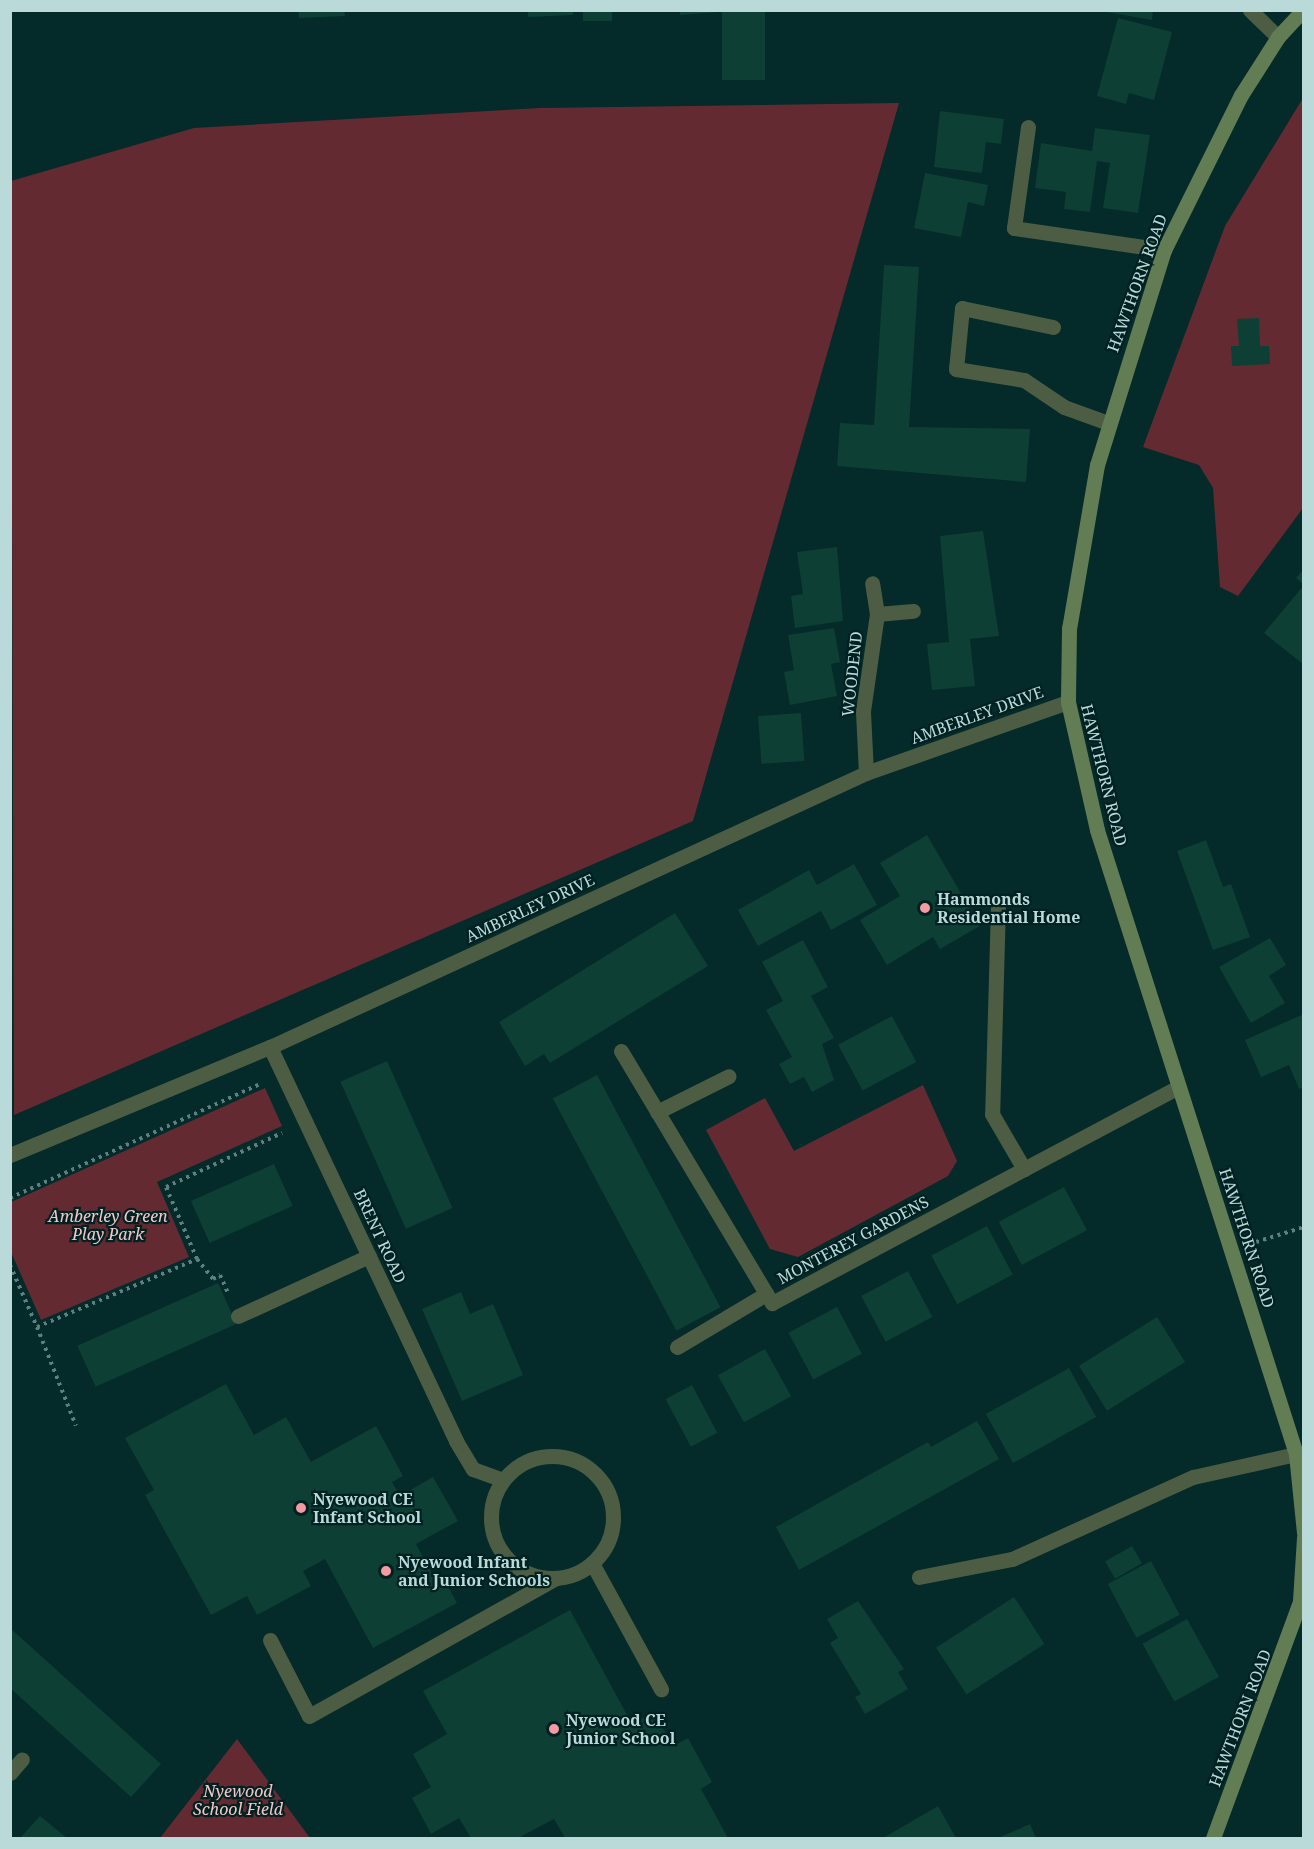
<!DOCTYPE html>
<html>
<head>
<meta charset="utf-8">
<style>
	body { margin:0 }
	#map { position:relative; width:1314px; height:1849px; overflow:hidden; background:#042a2a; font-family:"Noto Serif",serif }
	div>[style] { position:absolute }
	.green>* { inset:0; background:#632b31 }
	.building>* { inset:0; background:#0d3f34; transform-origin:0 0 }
	.path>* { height:4px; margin-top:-2px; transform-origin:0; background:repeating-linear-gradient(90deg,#5d8180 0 3px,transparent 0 7.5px) }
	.lane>* { height:15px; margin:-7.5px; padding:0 7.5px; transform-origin:7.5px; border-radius:7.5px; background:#4c5d43 }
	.lane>.ring { margin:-7.5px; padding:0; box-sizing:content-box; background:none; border:15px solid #4c5d43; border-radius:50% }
	.street>* { height:15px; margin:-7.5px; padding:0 7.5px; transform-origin:7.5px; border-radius:7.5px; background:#4c5d43 }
	.secondary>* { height:15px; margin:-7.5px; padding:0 7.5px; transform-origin:7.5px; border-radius:7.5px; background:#627c54 }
	.dots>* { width:16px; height:16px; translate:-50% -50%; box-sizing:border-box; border:3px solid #002121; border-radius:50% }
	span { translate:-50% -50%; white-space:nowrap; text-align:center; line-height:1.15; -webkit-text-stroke:4.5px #002121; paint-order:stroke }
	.street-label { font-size:16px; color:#b9dad9 }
	.poi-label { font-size:16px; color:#b9dad9; font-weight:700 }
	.left { translate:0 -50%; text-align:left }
	.park-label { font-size:16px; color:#f5c7c9; font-style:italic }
	.frame { position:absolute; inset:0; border:12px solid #b9dad9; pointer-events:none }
</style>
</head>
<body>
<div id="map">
	<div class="green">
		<div style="clip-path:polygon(1303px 98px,1303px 508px,1238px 596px,1220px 587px,1213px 488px,1199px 465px,1143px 447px,1225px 226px)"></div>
		<div style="clip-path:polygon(899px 103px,693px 821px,14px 1115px,11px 181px,194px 128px,540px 108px)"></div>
		<div style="clip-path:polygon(923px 1085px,957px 1161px,948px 1176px,798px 1257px,770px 1249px,706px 1130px,765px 1098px,794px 1151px)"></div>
		<div style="clip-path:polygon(265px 1088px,282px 1126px,157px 1182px,189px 1257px,41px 1320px,11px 1252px,11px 1202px)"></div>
		<div style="clip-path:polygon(237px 1739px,310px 1838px,160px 1838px)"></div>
	</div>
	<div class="building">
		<div style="clip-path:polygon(298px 10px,344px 10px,345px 16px,299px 18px)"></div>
		<div style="clip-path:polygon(528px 10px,573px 10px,573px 15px,528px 17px)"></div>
		<div style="left:583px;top:10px;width:29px;height:11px"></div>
		<div style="clip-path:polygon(680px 10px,718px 10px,718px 12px,680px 15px)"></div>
		<div style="left:722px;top:10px;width:43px;height:70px"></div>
		<div style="clip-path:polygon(1095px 10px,1153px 10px,1152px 20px)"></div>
		<div style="clip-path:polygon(1118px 18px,1172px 32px,1154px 100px,1129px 93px,1126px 104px,1097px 96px)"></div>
		<div style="clip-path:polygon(940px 111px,1004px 119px,1001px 144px,986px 142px,982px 173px,934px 167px)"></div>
		<div style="clip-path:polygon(1095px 128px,1150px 135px,1138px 213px,1103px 208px,1110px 163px,1097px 161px,1090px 212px,1064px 209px,1066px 192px,1035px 188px,1041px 143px,1092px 151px)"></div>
		<div style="clip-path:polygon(925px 173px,988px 185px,984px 206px,968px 202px,961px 237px,914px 228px)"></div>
		<div style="clip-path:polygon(884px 265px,919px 267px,909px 427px,1030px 429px,1026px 482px,837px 466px,840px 423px,874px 425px)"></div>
		<div style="clip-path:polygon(1259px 318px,1260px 346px,1269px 346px,1270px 364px,1232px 366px,1231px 346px,1239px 346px,1237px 319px)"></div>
		<div style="clip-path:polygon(983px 531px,999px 636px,970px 639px,975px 686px,932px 690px,927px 644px,949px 642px,940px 536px)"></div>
		<div style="clip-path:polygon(837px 547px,843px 621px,795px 628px,791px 596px,803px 594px,797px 552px)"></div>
		<div style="clip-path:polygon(1304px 569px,1304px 585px,1296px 578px)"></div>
		<div style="clip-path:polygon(1304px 585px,1304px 665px,1264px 633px)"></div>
		<div style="clip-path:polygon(834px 628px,840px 662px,831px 664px,837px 696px,790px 705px,784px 672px,794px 670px,788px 635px)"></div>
		<div style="left:801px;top:713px;width:48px;height:43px;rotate:86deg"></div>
		<div style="clip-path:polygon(927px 835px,980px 926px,940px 949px,933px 937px,887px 965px,860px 920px,900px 896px,880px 863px)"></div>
		<div style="clip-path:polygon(1206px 840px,1223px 887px,1231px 884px,1250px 937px,1213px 950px,1177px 851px)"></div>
		<div style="clip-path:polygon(854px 864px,877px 905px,831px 930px,821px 911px,758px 946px,738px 910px,809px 870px,817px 885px)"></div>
		<div style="clip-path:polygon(675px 913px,708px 966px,550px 1063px,544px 1054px,525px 1066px,499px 1022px)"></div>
		<div style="clip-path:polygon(1270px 938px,1286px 965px,1269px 976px,1285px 1003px,1251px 1023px,1219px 967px)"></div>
		<div style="clip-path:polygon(803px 940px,828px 987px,811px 996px,834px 1038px,822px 1044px,834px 1080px,812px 1092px,804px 1077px,790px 1084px,779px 1064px,792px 1057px,766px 1010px,783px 1001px,762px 962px)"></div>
		<div style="clip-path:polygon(1304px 1014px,1304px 1087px,1299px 1089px,1289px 1065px,1261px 1077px,1245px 1040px)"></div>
		<div style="left:892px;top:1016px;width:52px;height:61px;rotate:62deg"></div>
		<div style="left:387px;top:1061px;width:161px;height:51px;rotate:66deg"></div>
		<div style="left:597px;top:1075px;width:263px;height:50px;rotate:62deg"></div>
		<div style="left:274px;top:1164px;width:46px;height:91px;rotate:66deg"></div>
		<div style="left:1064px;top:1187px;width:49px;height:74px;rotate:62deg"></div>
		<div style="left:987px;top:1226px;width:55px;height:63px;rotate:62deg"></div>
		<div style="left:908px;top:1271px;width:52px;height:53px;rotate:62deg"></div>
		<div style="left:218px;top:1283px;width:45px;height:154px;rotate:66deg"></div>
		<div style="clip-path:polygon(461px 1292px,470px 1314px,493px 1304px,523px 1375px,462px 1401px,422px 1309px)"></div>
		<div style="left:837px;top:1307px;width:53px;height:55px;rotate:62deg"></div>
		<div style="left:1157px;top:1317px;width:53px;height:92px;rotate:58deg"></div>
		<div style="left:765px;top:1349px;width:54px;height:54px;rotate:61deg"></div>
		<div style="left:1069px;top:1368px;width:56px;height:95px;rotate:61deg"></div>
		<div style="clip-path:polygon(226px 1384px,254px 1435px,286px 1417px,311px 1462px,376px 1426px,403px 1476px,392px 1482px,400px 1496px,433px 1477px,458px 1521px,416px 1544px,435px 1579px,442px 1575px,457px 1603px,373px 1648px,325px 1559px,303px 1571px,311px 1586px,257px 1615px,247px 1596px,211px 1615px,145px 1495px,154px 1490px,125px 1438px)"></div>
		<div style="left:692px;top:1385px;width:54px;height:30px;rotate:62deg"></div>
		<div style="clip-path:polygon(977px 1421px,999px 1459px,799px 1570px,776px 1527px,928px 1442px,931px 1447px)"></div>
		<div style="left:1132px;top:1546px;width:20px;height:31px;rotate:60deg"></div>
		<div style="left:1151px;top:1561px;width:61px;height:49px;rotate:62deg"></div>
		<div style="left:1014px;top:1597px;width:56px;height:93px;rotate:57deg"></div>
		<div style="clip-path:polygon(858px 1601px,904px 1669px,898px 1672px,908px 1689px,865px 1714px,855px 1697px,861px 1694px,830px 1643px,838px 1638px,827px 1619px)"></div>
		<div style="clip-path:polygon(570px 1610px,632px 1724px,654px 1712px,673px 1746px,688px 1738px,712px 1782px,701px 1789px,728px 1838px,565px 1838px,554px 1819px,518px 1838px,471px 1838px,459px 1818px,431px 1834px,412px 1798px,431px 1787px,413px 1754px,447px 1734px,423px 1691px)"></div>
		<div style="left:1187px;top:1619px;width:66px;height:51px;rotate:61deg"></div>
		<div style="clip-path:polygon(10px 1628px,161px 1764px,131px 1797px,10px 1688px)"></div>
		<div style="clip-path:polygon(938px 1806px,956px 1838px,883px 1838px)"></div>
		<div style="clip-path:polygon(40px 1816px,67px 1838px,20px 1838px)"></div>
		<div style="clip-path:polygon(1030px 1824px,1036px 1838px,998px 1838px)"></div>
	</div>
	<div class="path">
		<div style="left:10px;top:1198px;width:273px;rotate:-24.5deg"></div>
		<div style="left:1256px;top:1242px;width:50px;rotate:-17.4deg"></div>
		<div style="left:197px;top:1259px;width:26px;rotate:51deg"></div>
		<div style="left:213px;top:1279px;width:8px;rotate:-30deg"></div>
		<div style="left:220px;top:1275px;width:20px;rotate:66deg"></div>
		<div style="left:10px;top:1265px;width:68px;rotate:66.5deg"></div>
		<div style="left:37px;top:1327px;width:174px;rotate:-23deg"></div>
		<div style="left:197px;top:1259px;width:78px;rotate:-113.3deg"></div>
		<div style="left:166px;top:1187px;width:128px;rotate:-25deg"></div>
		<div style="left:37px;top:1327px;width:106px;rotate:68.5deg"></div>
	</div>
	<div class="lane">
		<div style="left:1028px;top:127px;width:102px;rotate:97.9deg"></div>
		<div style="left:1014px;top:228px;width:152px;rotate:8.3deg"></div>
		<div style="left:1053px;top:327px;width:93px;rotate:-168.2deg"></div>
		<div style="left:962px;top:308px;width:61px;rotate:95.6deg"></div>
		<div style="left:956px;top:369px;width:69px;rotate:9.2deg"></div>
		<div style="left:1024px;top:380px;width:48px;rotate:34deg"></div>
		<div style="left:1064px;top:407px;width:47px;rotate:20deg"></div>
		<div style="left:238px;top:1316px;width:144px;rotate:-24.6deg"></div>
		<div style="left:677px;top:1347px;width:104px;rotate:-30.8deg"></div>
		<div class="ring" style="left:491px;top:1456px;width:107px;height:107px"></div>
		<div style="left:592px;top:1563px;width:144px;rotate:61.3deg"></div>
		<div style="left:270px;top:1640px;width:85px;rotate:62.8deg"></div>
		<div style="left:309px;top:1716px;width:283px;rotate:-29.2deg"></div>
	</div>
	<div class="street">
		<div style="left:1250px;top:10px;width:39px;rotate:44deg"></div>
		<div style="left:877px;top:614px;width:36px;rotate:-5deg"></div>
		<div style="left:866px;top:773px;width:62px;rotate:-92.8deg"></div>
		<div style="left:863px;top:711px;width:98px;rotate:-81.8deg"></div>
		<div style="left:877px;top:614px;width:31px;rotate:-99deg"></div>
		<div style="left:998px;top:905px;width:209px;rotate:91.6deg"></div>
		<div style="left:992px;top:1114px;width:64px;rotate:59.8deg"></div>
		<div style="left:270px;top:1047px;width:436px;rotate:64.7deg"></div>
		<div style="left:456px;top:1441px;width:33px;rotate:59deg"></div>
		<div style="left:473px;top:1469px;width:32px;rotate:20deg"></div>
		<div style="left:621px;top:1051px;width:294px;rotate:59.1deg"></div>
		<div style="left:772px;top:1303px;width:460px;rotate:-28deg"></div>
		<div style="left:657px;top:1112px;width:80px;rotate:-26.6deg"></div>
		<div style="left:10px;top:1155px;width:282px;rotate:-22.6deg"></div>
		<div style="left:270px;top:1047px;width:656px;rotate:-24.69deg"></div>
		<div style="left:866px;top:773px;width:214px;rotate:-19.4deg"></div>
		<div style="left:919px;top:1577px;width:95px;rotate:-11deg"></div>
		<div style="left:1012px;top:1559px;width:199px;rotate:-24.4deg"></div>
		<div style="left:1193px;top:1477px;width:106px;rotate:-12.6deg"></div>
		<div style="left:10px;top:1773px;width:18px;rotate:-49deg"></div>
	</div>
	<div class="secondary">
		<div style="left:1303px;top:10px;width:37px;rotate:133deg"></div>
		<div style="left:1278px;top:37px;width:69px;rotate:122.5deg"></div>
		<div style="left:1241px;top:95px;width:173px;rotate:116.4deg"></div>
		<div style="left:1164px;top:250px;width:225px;rotate:107.3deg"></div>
		<div style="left:1097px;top:465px;width:165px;rotate:99.7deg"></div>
		<div style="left:1069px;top:628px;width:74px;rotate:90.8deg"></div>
		<div style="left:1068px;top:702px;width:131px;rotate:77.2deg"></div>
		<div style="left:1097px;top:830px;width:655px;rotate:72.31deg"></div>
		<div style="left:1296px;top:1454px;width:79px;rotate:84.2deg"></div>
		<div style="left:1213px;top:1838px;width:252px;rotate:-69.8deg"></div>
		<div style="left:1300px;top:1601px;width:64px;rotate:-86.4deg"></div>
	</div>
	<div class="dots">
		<div style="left:925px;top:908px;background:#f49aa1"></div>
		<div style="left:301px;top:1508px;background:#f49aa1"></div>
		<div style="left:386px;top:1571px;background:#f49aa1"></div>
		<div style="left:554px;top:1729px;background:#f49aa1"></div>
	</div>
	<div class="street-label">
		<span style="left:1137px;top:283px;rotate:-70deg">HAWTHORN ROAD</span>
		<span style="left:852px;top:674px;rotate:-84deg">WOODEND</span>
		<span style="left:977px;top:715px;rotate:-20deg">AMBERLEY DRIVE</span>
		<span style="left:1104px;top:775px;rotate:76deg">HAWTHORN ROAD</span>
		<span style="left:530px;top:908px;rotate:-25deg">AMBERLEY DRIVE</span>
		<span style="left:380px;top:1236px;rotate:65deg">BRENT ROAD</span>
		<span style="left:1247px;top:1238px;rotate:72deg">HAWTHORN ROAD</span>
		<span style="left:853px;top:1240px;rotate:-28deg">MONTEREY GARDENS</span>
		<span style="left:1240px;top:1718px;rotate:-69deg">HAWTHORN ROAD</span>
	</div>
	<div class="poi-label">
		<span class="left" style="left:937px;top:908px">Hammonds<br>Residential Home</span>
		<span class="left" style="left:313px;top:1508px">Nyewood CE<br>Infant School</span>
		<span class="left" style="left:398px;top:1571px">Nyewood Infant<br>and Junior Schools</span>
		<span class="left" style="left:566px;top:1729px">Nyewood CE<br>Junior School</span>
	</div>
	<div class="park-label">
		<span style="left:108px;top:1225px">Amberley Green<br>Play Park</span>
		<span style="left:238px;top:1800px">Nyewood<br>School Field</span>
	</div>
	<div class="frame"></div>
</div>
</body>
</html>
